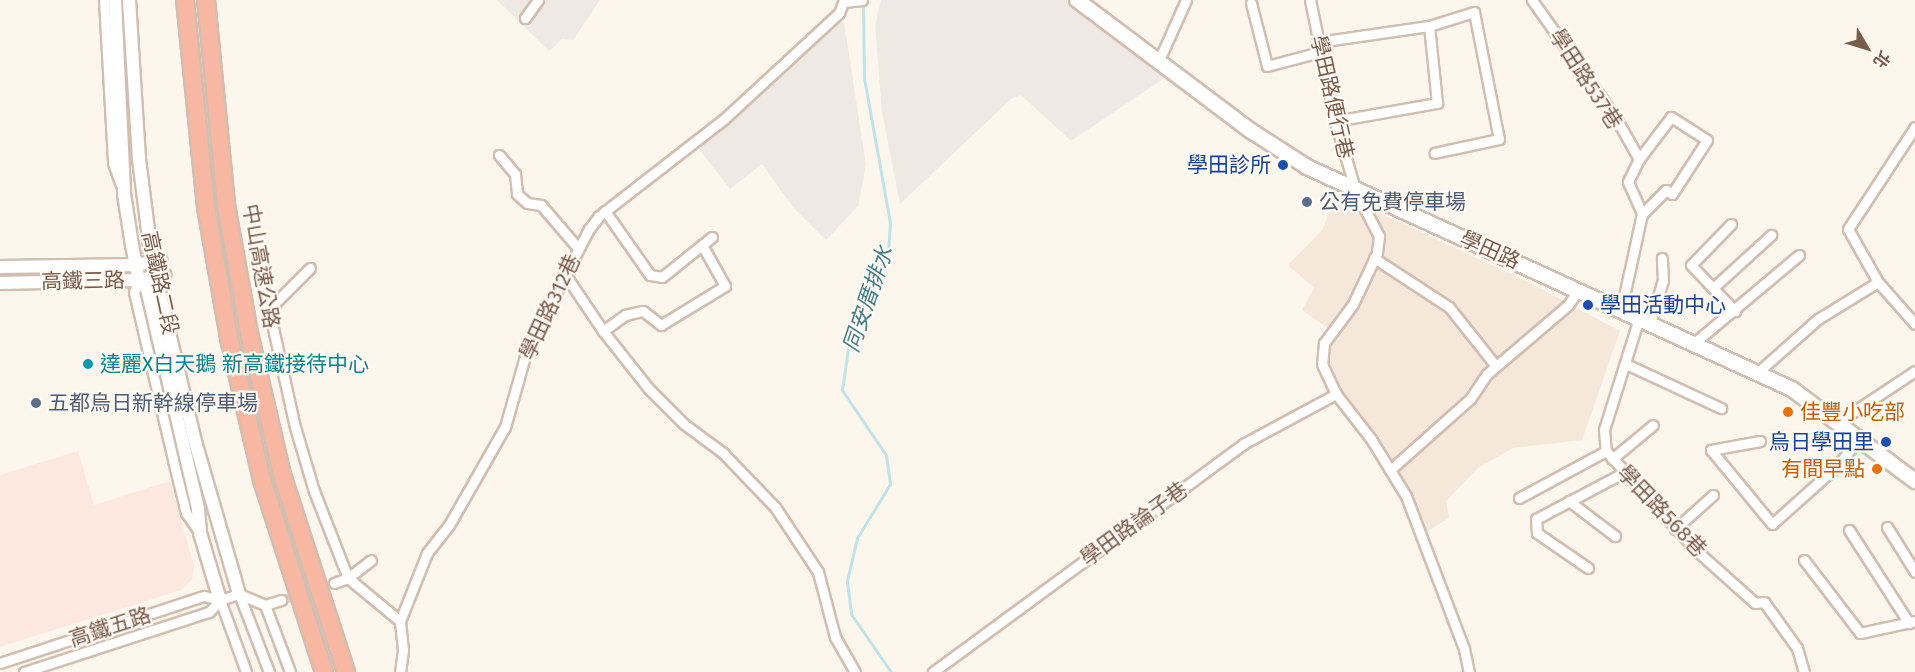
<!DOCTYPE html>
<html>
<head>
<meta charset="utf-8">
<style>
	body { margin:0 }
	#map { position:relative; width:1915px; height:672px; overflow:hidden; background:#fdf6ec; font-family:"Fira Sans","Noto Sans TC",sans-serif }
	div>[style] { position:absolute }
	.residential>* { inset:0; background:#f5e8da }
	.commercial>* { inset:0; background:#fde8e0 }
	.industrial>* { inset:0; background:#efe9e4 }
	.stream>* { height:3px; margin:-1.5px; padding:0 1.5px; transform-origin:1.5px; border-radius:1.5px; background:#bfe3e8 }
	.minor-tunnel>* { height:9px; margin-top:-4.5px; transform-origin:0; background:repeating-linear-gradient(90deg,#dcd0c4 0 9px,transparent 0 13.5px) }
	.roads { filter:drop-shadow(2px 0 #d1beb0) drop-shadow(-2px 0 #d1beb0) drop-shadow(0 2px #d1beb0) drop-shadow(0 -2px #d1beb0) }
	.minor>* { height:9px; margin:-4.5px; padding:0 4.5px; transform-origin:4.5px; border-radius:4.5px; background:#fff }
	.tertiary>* { height:12px; margin:-6px; padding:0 6px; transform-origin:6px; border-radius:6px; background:#fff }
	.secondary>* { height:14px; margin:-7px; padding:0 7px; transform-origin:7px; border-radius:7px; background:#fff }
	.motorway>* { height:16px; margin:-8px; padding:0 8px; transform-origin:8px; border-radius:8px; background:#f7b7a3 }
	.dots>* { width:16px; height:16px; translate:-50% -50%; box-sizing:border-box; border:3px solid #fffaf3; border-radius:50% }
	span { translate:-50% -50%; white-space:nowrap; text-align:center; line-height:1.15; -webkit-text-stroke:4.5px #fffaf3; paint-order:stroke }
	.street-label { font-size:21px; color:#7a5c4d }
	.transit-label { font-size:21px; color:#164399 }
	.right { translate:-100% -50%; text-align:right }
	.left { translate:0 -50%; text-align:left }
	.service-label { font-size:21px; color:#4e5e75 }
	.culture-label { font-size:21px; color:#0d838f }
	.food-label { font-size:21px; color:#c56008 }
	.water-label { font-size:22px; color:#437c86; font-style:italic }
	.north { position:absolute; left:1837px; top:18px; width:60px; height:60px; -webkit-text-stroke:4px #fffaf3; paint-order:stroke; rotate:128deg; font-size:16px; font-weight:700; line-height:24px; text-align:center; color:#7a5c4d }
	.north::after { content:''; display:block; margin:auto; width:21px; height:27px; background:#7a5c4d; clip-path:polygon(50% 0,100% 100%,50% 72%,0 100%) }
</style>
</head>
<body>
<div id="map">
	<div class="residential">
		<div style="clip-path:polygon(1338px 194px,1526px 281px,1620px 331px,1582px 440px,1513px 448px,1478px 468px,1446px 501px,1449px 518px,1419px 537px,1405px 490px,1365px 435px,1331px 372px,1326px 341px,1332px 331px,1302px 310px,1314px 288px,1288px 265px,1322px 230px)"></div>
	</div>
	<div class="commercial">
		<div style="clip-path:polygon(78px 451px,94px 505px,170px 481px,194px 566px,192px 579px,181px 590px,0 647px,0 475px)"></div>
	</div>
	<div class="industrial">
		<div style="clip-path:polygon(497px 0,600px 0,573px 40px,562px 39px,549px 51px)"></div>
		<div style="clip-path:polygon(881px 0,1067px 0,1154px 60px,1169px 75px,1071px 141px,1021px 95px,1011px 99px,900px 204px,882px 112px,875px 26px)"></div>
		<div style="clip-path:polygon(839px 22px,844px 22px,866px 165px,858px 206px,826px 240px,793px 207px,762px 164px,730px 189px,698px 148px,699px 143px)"></div>
	</div>
	<div class="stream">
		<div style="left:863px;top:1px;width:77px;rotate:89.3deg"></div>
		<div style="left:864px;top:78px;width:147px;rotate:79.8deg"></div>
		<div style="left:890px;top:223px;width:31px;rotate:94deg"></div>
		<div style="left:888px;top:254px;width:50px;rotate:120.2deg"></div>
		<div style="left:863px;top:297px;width:54px;rotate:106.1deg"></div>
		<div style="left:848px;top:349px;width:41px;rotate:98.3deg"></div>
		<div style="left:842px;top:390px;width:78px;rotate:55.9deg"></div>
		<div style="left:886px;top:455px;width:29px;rotate:82deg"></div>
		<div style="left:890px;top:484px;width:63px;rotate:121.4deg"></div>
		<div style="left:857px;top:538px;width:44px;rotate:103.1deg"></div>
		<div style="left:847px;top:581px;width:33px;rotate:83deg"></div>
		<div style="left:851px;top:614px;width:70px;rotate:55.4deg"></div>
	</div>
	<div class="minor-tunnel">
		<div style="left:281px;top:600px;width:56px;rotate:-17.8deg"></div>
	</div>
	<div class="roads">
		<div class="minor">
			<div style="left:104px;top:0;width:163px;rotate:86.8deg"></div>
			<div style="left:113px;top:163px;width:23px;rotate:70deg"></div>
			<div style="left:1310px;top:0;width:124px;rotate:78.3deg"></div>
			<div style="left:1335px;top:121px;width:74px;rotate:73.5deg"></div>
			<div style="left:1356px;top:192px;width:50px;rotate:62.4deg"></div>
			<div style="left:1379px;top:236px;width:17px;rotate:97deg"></div>
			<div style="left:1377px;top:253px;width:56px;rotate:115.2deg"></div>
			<div style="left:1353px;top:304px;width:49px;rotate:126.6deg"></div>
			<div style="left:1324px;top:343px;width:21px;rotate:95deg"></div>
			<div style="left:1322px;top:364px;width:33px;rotate:65deg"></div>
			<div style="left:1336px;top:394px;width:57px;rotate:52.1deg"></div>
			<div style="left:1371px;top:439px;width:67px;rotate:58.4deg"></div>
			<div style="left:1406px;top:496px;width:164px;rotate:69.2deg"></div>
			<div style="left:1464px;top:649px;width:24px;rotate:78deg"></div>
			<div style="left:1532px;top:0;width:147px;rotate:54.7deg"></div>
			<div style="left:1617px;top:120px;width:45px;rotate:60.6deg"></div>
			<div style="left:1639px;top:159px;width:25px;rotate:116deg"></div>
			<div style="left:1628px;top:182px;width:35px;rotate:66deg"></div>
			<div style="left:844px;top:2px;width:18px;rotate:-6deg"></div>
			<div style="left:1251px;top:3px;width:65px;rotate:75.7deg"></div>
			<div style="left:1267px;top:66px;width:55px;rotate:-14.8deg"></div>
			<div style="left:525px;top:18px;width:22px;rotate:-54deg"></div>
			<div style="left:1318px;top:42px;width:112px;rotate:-8.2deg"></div>
			<div style="left:1429px;top:26px;width:47px;rotate:-17.3deg"></div>
			<div style="left:1474px;top:12px;width:129px;rotate:78.9deg"></div>
			<div style="left:1499px;top:139px;width:66px;rotate:167.8deg"></div>
			<div style="left:1159px;top:60px;width:66px;rotate:-65.8deg"></div>
			<div style="left:1335px;top:121px;width:104px;rotate:-10deg"></div>
			<div style="left:1437px;top:103px;width:77px;rotate:-95.9deg"></div>
			<div style="left:1915px;top:127px;width:122px;rotate:123.3deg"></div>
			<div style="left:1848px;top:229px;width:61px;rotate:60.5deg"></div>
			<div style="left:1878px;top:282px;width:56px;rotate:48.6deg"></div>
			<div style="left:499px;top:155px;width:25px;rotate:50deg"></div>
			<div style="left:515px;top:174px;width:20px;rotate:84deg"></div>
			<div style="left:517px;top:194px;width:13px;rotate:42deg"></div>
			<div style="left:527px;top:203px;width:14px;rotate:8deg"></div>
			<div style="left:541px;top:205px;width:55px;rotate:49.4deg"></div>
			<div style="left:605px;top:211px;width:78px;rotate:54.9deg"></div>
			<div style="left:650px;top:275px;width:12px;rotate:9deg"></div>
			<div style="left:662px;top:277px;width:64px;rotate:-38.7deg"></div>
			<div style="left:1731px;top:224px;width:57px;rotate:134.3deg"></div>
			<div style="left:1691px;top:265px;width:64px;rotate:46.3deg"></div>
			<div style="left:1374px;top:258px;width:90px;rotate:33.2deg"></div>
			<div style="left:1449px;top:307px;width:75px;rotate:51.5deg"></div>
			<div style="left:310px;top:268px;width:49px;rotate:135deg"></div>
			<div style="left:275px;top:303px;width:16px;rotate:104deg"></div>
			<div style="left:271px;top:319px;width:111px;rotate:77.5deg"></div>
			<div style="left:295px;top:427px;width:67px;rotate:73.5deg"></div>
			<div style="left:314px;top:491px;width:93px;rotate:68.7deg"></div>
			<div style="left:348px;top:578px;width:29px;rotate:-38deg"></div>
			<div style="left:564px;top:273px;width:70px;rotate:56.1deg"></div>
			<div style="left:603px;top:331px;width:27px;rotate:-36deg"></div>
			<div style="left:625px;top:315px;width:18px;rotate:-13deg"></div>
			<div style="left:643px;top:311px;width:23px;rotate:38deg"></div>
			<div style="left:661px;top:325px;width:75px;rotate:-31.4deg"></div>
			<div style="left:725px;top:286px;width:47px;rotate:-119.3deg"></div>
			<div style="left:139px;top:280px;width:13px;rotate:113deg"></div>
			<div style="left:134px;top:292px;width:172px;rotate:76.9deg"></div>
			<div style="left:173px;top:460px;width:55px;rotate:76.2deg"></div>
			<div style="left:186px;top:513px;width:24px;rotate:55deg"></div>
			<div style="left:1713px;top:288px;width:79px;rotate:-42.4deg"></div>
			<div style="left:1621px;top:310px;width:98px;rotate:-77.7deg"></div>
			<div style="left:1642px;top:214px;width:34px;rotate:-45deg"></div>
			<div style="left:1666px;top:190px;width:7px;rotate:34deg"></div>
			<div style="left:1672px;top:194px;width:64px;rotate:-57.1deg"></div>
			<div style="left:1707px;top:140px;width:43px;rotate:-147.4deg"></div>
			<div style="left:1671px;top:117px;width:53px;rotate:127.3deg"></div>
			<div style="left:1639px;top:318px;width:117px;rotate:107.4deg"></div>
			<div style="left:1604px;top:430px;width:21px;rotate:85deg"></div>
			<div style="left:1606px;top:451px;width:137px;rotate:47.7deg"></div>
			<div style="left:1698px;top:552px;width:76px;rotate:41.8deg"></div>
			<div style="left:1755px;top:603px;width:9px;rotate:-6deg"></div>
			<div style="left:1764px;top:602px;width:57px;rotate:54.3deg"></div>
			<div style="left:1797px;top:648px;width:25px;rotate:74deg"></div>
			<div style="left:1650px;top:323px;width:45px;rotate:-73.2deg"></div>
			<div style="left:1663px;top:280px;width:22px;rotate:-93deg"></div>
			<div style="left:603px;top:331px;width:74px;rotate:51.6deg"></div>
			<div style="left:649px;top:389px;width:49px;rotate:45deg"></div>
			<div style="left:684px;top:424px;width:49px;rotate:36.6deg"></div>
			<div style="left:723px;top:453px;width:75px;rotate:46.1deg"></div>
			<div style="left:775px;top:507px;width:78px;rotate:56.5deg"></div>
			<div style="left:818px;top:572px;width:67px;rotate:75.3deg"></div>
			<div style="left:835px;top:637px;width:40px;rotate:60.3deg"></div>
			<div style="left:1694px;top:343px;width:137px;rotate:-40deg"></div>
			<div style="left:1626px;top:364px;width:105px;rotate:24.9deg"></div>
			<div style="left:1758px;top:372px;width:80px;rotate:-41.5deg"></div>
			<div style="left:1818px;top:319px;width:70px;rotate:-31.7deg"></div>
			<div style="left:1838px;top:422px;width:92px;rotate:-33.5deg"></div>
			<div style="left:1760px;top:441px;width:50px;rotate:169.6deg"></div>
			<div style="left:1711px;top:450px;width:96px;rotate:50.5deg"></div>
			<div style="left:1772px;top:524px;width:89px;rotate:-41.8deg"></div>
			<div style="left:1838px;top:465px;width:34px;rotate:-52deg"></div>
			<div style="left:1612px;top:459px;width:53px;rotate:-39.7deg"></div>
			<div style="left:1390px;top:470px;width:107px;rotate:-41.6deg"></div>
			<div style="left:1470px;top:399px;width:30px;rotate:-56deg"></div>
			<div style="left:1487px;top:374px;width:106px;rotate:-40.4deg"></div>
			<div style="left:1568px;top:305px;width:18px;rotate:-56deg"></div>
			<div style="left:1519px;top:498px;width:99px;rotate:-28.4deg"></div>
			<div style="left:1569px;top:501px;width:58px;rotate:37.3deg"></div>
			<div style="left:1887px;top:527px;width:53px;rotate:58.1deg"></div>
			<div style="left:1675px;top:529px;width:51px;rotate:-41.8deg"></div>
			<div style="left:1849px;top:530px;width:111px;rotate:57.2deg"></div>
			<div style="left:1804px;top:560px;width:92px;rotate:52.5deg"></div>
			<div style="left:1860px;top:633px;width:56px;rotate:-12.3deg"></div>
			<div style="left:1588px;top:568px;width:62px;rotate:-145.5deg"></div>
			<div style="left:1537px;top:533px;width:14px;rotate:-94deg"></div>
			<div style="left:1536px;top:519px;width:98px;rotate:-27.9deg"></div>
			<div style="left:334px;top:583px;width:15px;rotate:-20deg"></div>
			<div style="left:348px;top:578px;width:67px;rotate:39.6deg"></div>
			<div style="left:400px;top:621px;width:73px;rotate:-68.3deg"></div>
			<div style="left:427px;top:553px;width:36px;rotate:-52deg"></div>
			<div style="left:449px;top:525px;width:113px;rotate:-60.3deg"></div>
			<div style="left:505px;top:427px;width:81px;rotate:-74.2deg"></div>
			<div style="left:527px;top:349px;width:135px;rotate:-62.7deg"></div>
			<div style="left:589px;top:229px;width:16px;rotate:-52deg"></div>
			<div style="left:599px;top:216px;width:158px;rotate:-37.8deg"></div>
			<div style="left:724px;top:119px;width:156px;rotate:-42.7deg"></div>
			<div style="left:839px;top:13px;width:14px;rotate:-69deg"></div>
			<div style="left:239px;top:594px;width:84px;rotate:69deg"></div>
			<div style="left:239px;top:594px;width:28px;rotate:23deg"></div>
			<div style="left:265px;top:605px;width:17px;rotate:-17deg"></div>
			<div style="left:220px;top:600px;width:77px;rotate:70.1deg"></div>
			<div style="left:265px;top:605px;width:72px;rotate:69.5deg"></div>
			<div style="left:0;top:663px;width:215px;rotate:-18.2deg"></div>
			<div style="left:204px;top:596px;width:16px;rotate:14deg"></div>
			<div style="left:220px;top:600px;width:20px;rotate:-18deg"></div>
			<div style="left:24px;top:672px;width:194px;rotate:-18deg"></div>
			<div style="left:209px;top:612px;width:16px;rotate:-47deg"></div>
			<div style="left:400px;top:672px;width:22px;rotate:-82deg"></div>
			<div style="left:403px;top:650px;width:29px;rotate:-96deg"></div>
			<div style="left:933px;top:672px;width:385px;rotate:-36.3deg"></div>
			<div style="left:1243px;top:444px;width:106px;rotate:-28.3deg"></div>
		</div>
		<div class="tertiary">
			<div style="left:115px;top:0;width:194px;rotate:87.3deg"></div>
			<div style="left:124px;top:194px;width:52px;rotate:81.1deg"></div>
			<div style="left:132px;top:245px;width:36px;rotate:79deg"></div>
			<div style="left:139px;top:280px;width:12px;rotate:48deg"></div>
			<div style="left:147px;top:289px;width:226px;rotate:76.9deg"></div>
			<div style="left:198px;top:509px;width:24px;rotate:85deg"></div>
			<div style="left:200px;top:533px;width:70px;rotate:73.4deg"></div>
			<div style="left:129px;top:0;width:159px;rotate:86.4deg"></div>
			<div style="left:139px;top:159px;width:104px;rotate:82.8deg"></div>
			<div style="left:152px;top:262px;width:188px;rotate:76.5deg"></div>
			<div style="left:196px;top:445px;width:155px;rotate:73.9deg"></div>
			<div style="left:0;top:267px;width:136px;rotate:-0.8deg"></div>
			<div style="left:136px;top:265px;width:25px;rotate:-11deg"></div>
			<div style="left:0;top:283px;width:139px;rotate:-1.2deg"></div>
			<div style="left:139px;top:280px;width:26px;rotate:-11deg"></div>
		</div>
		<div class="secondary">
			<div style="left:1077px;top:0;width:218px;rotate:37deg"></div>
			<div style="left:1251px;top:131px;width:67px;rotate:32.7deg"></div>
			<div style="left:1307px;top:167px;width:533px;rotate:24.6deg"></div>
			<div style="left:1792px;top:389px;width:154px;rotate:36.8deg"></div>
		</div>
		<div class="motorway">
			<div style="left:185px;top:0;width:208px;rotate:84.2deg"></div>
			<div style="left:206px;top:207px;width:133px;rotate:80deg"></div>
			<div style="left:229px;top:338px;width:146px;rotate:76.9deg"></div>
			<div style="left:262px;top:480px;width:202px;rotate:72.1deg"></div>
			<div style="left:206px;top:0;width:206px;rotate:84.4deg"></div>
			<div style="left:226px;top:205px;width:130px;rotate:79.8deg"></div>
			<div style="left:249px;top:333px;width:146px;rotate:76.9deg"></div>
			<div style="left:282px;top:475px;width:207px;rotate:72deg"></div>
		</div>
	</div>
	<div class="dots">
		<div style="left:1283px;top:165px;background:#1a4fb4"></div>
		<div style="left:1307px;top:202px;background:#5c6f8a"></div>
		<div style="left:1588px;top:305px;background:#1a4fb4"></div>
		<div style="left:88px;top:364px;background:#0f9aa8"></div>
		<div style="left:36px;top:403px;background:#5c6f8a"></div>
		<div style="left:1788px;top:412px;background:#e8710a"></div>
		<div style="left:1886px;top:442px;background:#1a4fb4"></div>
		<div style="left:1877px;top:469px;background:#e8710a"></div>
	</div>
	<div class="street-label">
		<span style="left:1586px;top:79px;rotate:57deg">學田路537巷</span>
		<span style="left:1332px;top:97px;rotate:77deg">學田路便行巷</span>
		<span style="left:1490px;top:250px;rotate:24deg">學田路</span>
		<span style="left:261px;top:266px;rotate:80deg">中山高速公路</span>
		<span style="left:83px;top:281px;rotate:-1deg">高鐵三路</span>
		<span style="left:160px;top:283px;rotate:78deg">高鐵路二段</span>
		<span style="left:550px;top:307px;rotate:-65deg">學田路312巷</span>
		<span style="left:1662px;top:511px;rotate:46deg">學田路568巷</span>
		<span style="left:1134px;top:524px;rotate:-36deg">學田路論子巷</span>
		<span style="left:110px;top:627px;rotate:-18deg">高鐵五路</span>
	</div>
	<div class="transit-label">
		<span class="right" style="left:1271px;top:165px">學田診所</span>
		<span class="left" style="left:1600px;top:305px">學田活動中心</span>
		<span class="right" style="left:1874px;top:442px">烏日學田里</span>
	</div>
	<div class="service-label">
		<span class="left" style="left:1319px;top:202px">公有免費停車場</span>
		<span class="left" style="left:48px;top:403px">五都烏日新幹線停車場</span>
	</div>
	<div class="culture-label">
		<span class="left" style="left:100px;top:364px">達麗X白天鵝 新高鐵接待中心</span>
	</div>
	<div class="food-label">
		<span class="left" style="left:1800px;top:412px">佳豐小吃部</span>
		<span class="right" style="left:1865px;top:469px">有間早點</span>
	</div>
	<div class="water-label">
		<span style="left:868px;top:299px;rotate:-71deg">同安厝排水</span>
	</div>
	<div class="north">北</div>
</div>
</body>
</html>
